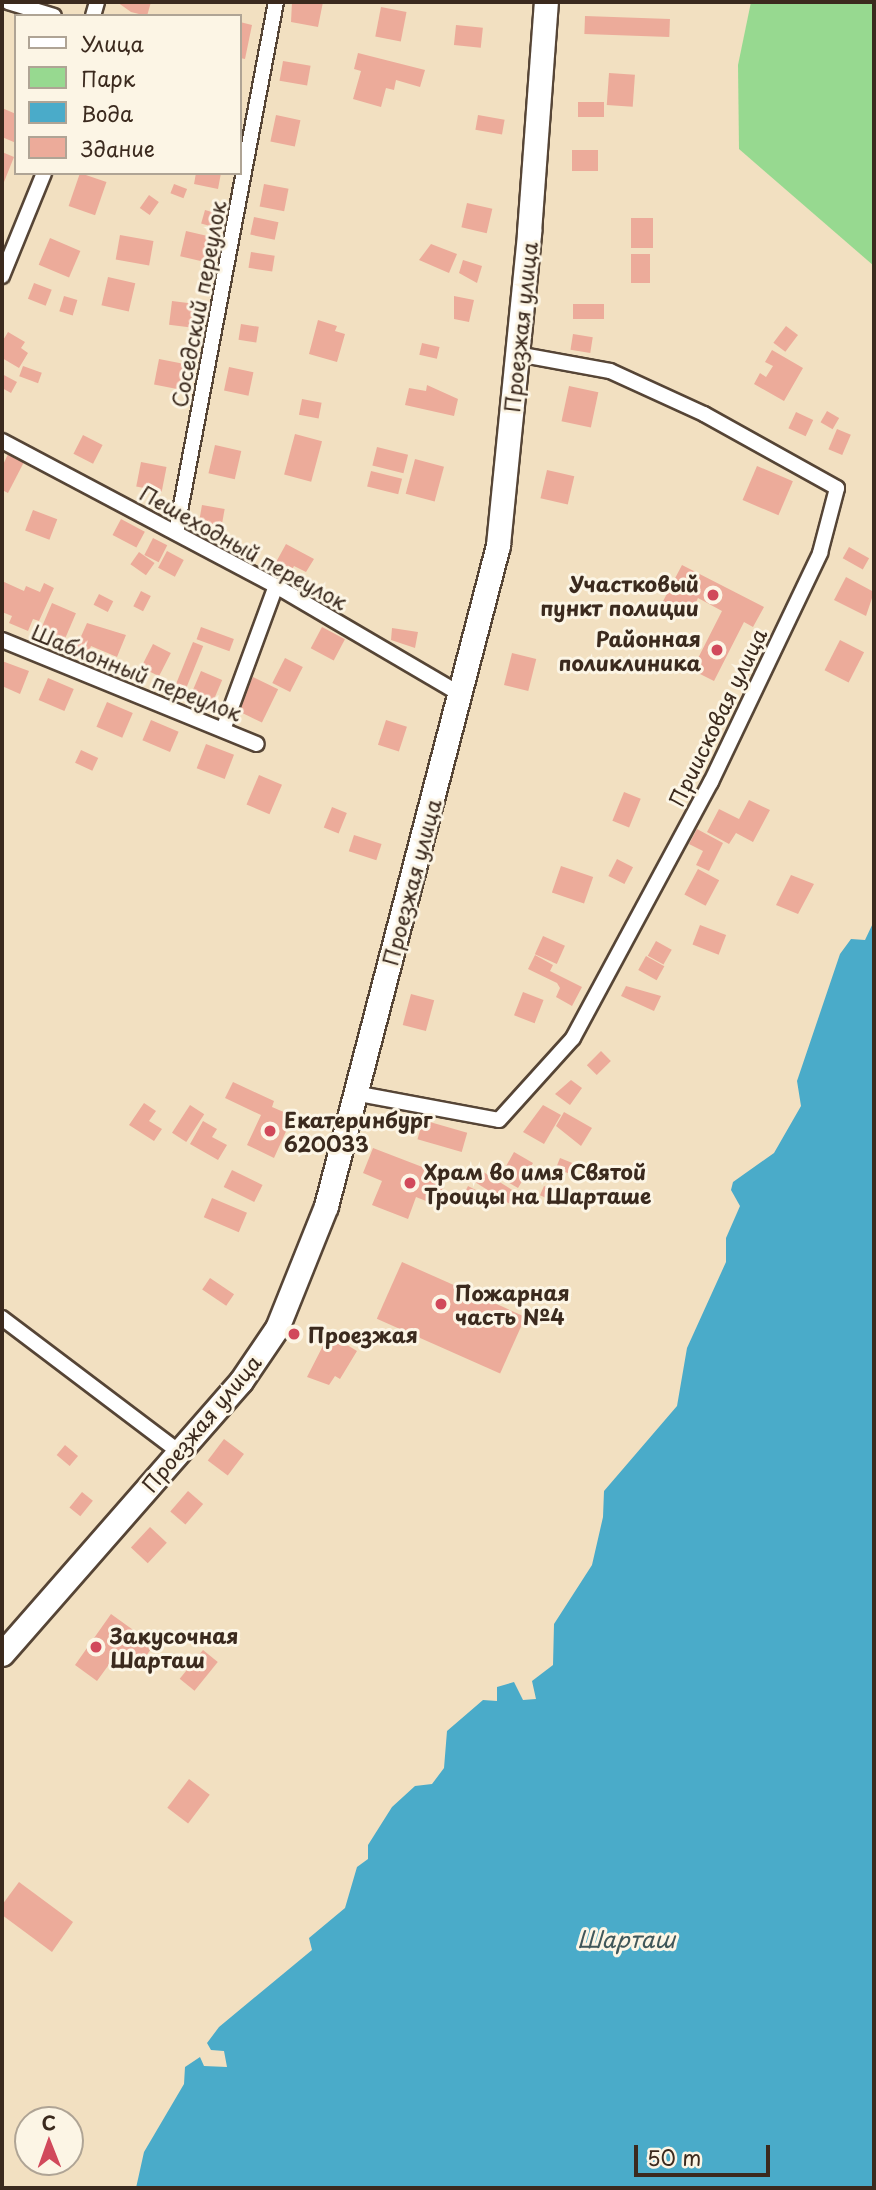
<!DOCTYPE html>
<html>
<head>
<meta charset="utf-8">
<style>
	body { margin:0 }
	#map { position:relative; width:876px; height:2190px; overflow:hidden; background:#f2e0c1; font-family:"Playpen Sans",sans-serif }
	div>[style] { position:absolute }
	.green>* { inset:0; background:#97d990 }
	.water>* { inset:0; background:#4aabc9 }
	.building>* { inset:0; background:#ecab9a; transform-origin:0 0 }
	.roads { filter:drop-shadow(2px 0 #564536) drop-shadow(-2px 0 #564536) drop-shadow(0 2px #564536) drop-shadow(0 -2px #564536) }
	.minor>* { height:14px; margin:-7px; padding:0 7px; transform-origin:7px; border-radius:7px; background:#fff }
	.primary>* { height:23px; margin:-11.5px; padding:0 11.5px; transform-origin:11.5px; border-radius:11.5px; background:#fff }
	.dots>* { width:19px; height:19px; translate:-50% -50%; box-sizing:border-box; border:4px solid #fcf5e5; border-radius:50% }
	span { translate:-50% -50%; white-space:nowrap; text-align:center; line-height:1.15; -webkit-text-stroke:6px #fcf5e5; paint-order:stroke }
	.street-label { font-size:21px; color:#3b2a1e }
	.poi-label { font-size:21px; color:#3b2a1e; font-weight:700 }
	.right { translate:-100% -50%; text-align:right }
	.left { translate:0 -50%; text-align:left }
	.water-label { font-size:23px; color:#40575a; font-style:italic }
	.frame { position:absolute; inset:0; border:4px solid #3b2a1e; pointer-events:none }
	.legend { position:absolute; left:14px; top:14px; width:228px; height:161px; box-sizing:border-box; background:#fcf5e5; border:2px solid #afa495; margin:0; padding:9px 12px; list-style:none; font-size:21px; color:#3b2a1e }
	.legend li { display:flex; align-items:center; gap:14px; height:35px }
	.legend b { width:35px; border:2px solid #afa495 }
	.north { position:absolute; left:14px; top:2106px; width:70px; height:70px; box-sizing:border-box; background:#fcf5e5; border:2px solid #afa495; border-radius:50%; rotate:359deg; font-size:19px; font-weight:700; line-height:28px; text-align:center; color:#3b2a1e }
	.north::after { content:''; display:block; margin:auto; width:24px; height:32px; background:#d1495b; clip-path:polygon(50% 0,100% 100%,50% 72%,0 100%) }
	.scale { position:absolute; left:634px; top:2145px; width:136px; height:32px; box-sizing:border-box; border:4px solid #3b2a1e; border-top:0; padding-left:9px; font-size:21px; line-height:24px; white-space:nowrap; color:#3b2a1e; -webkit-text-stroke:5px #fcf5e5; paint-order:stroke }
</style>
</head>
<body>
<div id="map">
	<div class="green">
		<div style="clip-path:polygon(751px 2px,874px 2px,874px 266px,739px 149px,738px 65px)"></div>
	</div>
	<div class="water">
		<div style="clip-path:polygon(874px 921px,874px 2188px,136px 2188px,144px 2152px,184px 2084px,185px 2067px,200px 2057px,204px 2066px,227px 2067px,224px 2051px,211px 2050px,207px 2043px,219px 2027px,312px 1950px,309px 1938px,345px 1908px,357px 1867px,368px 1859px,368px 1845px,392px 1807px,415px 1786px,432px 1784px,444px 1768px,447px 1731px,483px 1700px,497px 1701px,497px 1687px,514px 1682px,523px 1700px,536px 1699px,532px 1681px,553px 1665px,554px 1624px,592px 1565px,603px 1517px,604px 1491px,677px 1406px,687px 1348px,726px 1262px,726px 1238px,740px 1206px,731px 1190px,733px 1182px,774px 1153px,801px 1106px,797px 1081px,840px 954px,851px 939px,865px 940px)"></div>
	</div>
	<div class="building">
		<div style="clip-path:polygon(117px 2px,151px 2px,147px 16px,131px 12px)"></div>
		<div style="clip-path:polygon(292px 2px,323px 2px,318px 27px,291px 22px)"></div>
		<div style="left:381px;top:7px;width:26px;height:30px;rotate:11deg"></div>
		<div style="left:585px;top:16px;width:85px;height:18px;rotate:2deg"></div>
		<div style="clip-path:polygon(240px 22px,252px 25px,245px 59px,240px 58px)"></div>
		<div style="left:456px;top:25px;width:27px;height:20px;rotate:6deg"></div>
		<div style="clip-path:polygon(358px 53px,425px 70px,420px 87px,396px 80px,394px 90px,386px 88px,381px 107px,353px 99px,361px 71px,354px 69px)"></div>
		<div style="left:283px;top:61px;width:28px;height:20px;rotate:10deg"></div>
		<div style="left:609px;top:73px;width:26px;height:32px;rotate:4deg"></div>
		<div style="left:578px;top:102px;width:26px;height:15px"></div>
		<div style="clip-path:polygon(2px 108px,16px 114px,16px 143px,2px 137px)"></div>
		<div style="left:276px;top:115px;width:25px;height:27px;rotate:12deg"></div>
		<div style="left:478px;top:115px;width:27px;height:15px;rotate:10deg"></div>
		<div style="left:572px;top:150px;width:26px;height:21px"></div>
		<div style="clip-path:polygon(2px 152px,14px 157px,2px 187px)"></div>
		<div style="left:80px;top:173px;width:28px;height:35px;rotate:19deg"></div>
		<div style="clip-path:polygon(196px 173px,221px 173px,218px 189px,194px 184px)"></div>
		<div style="left:174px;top:184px;width:14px;height:10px;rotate:21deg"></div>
		<div style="left:264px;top:184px;width:25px;height:23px;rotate:11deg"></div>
		<div style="left:149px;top:195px;width:12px;height:16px;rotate:35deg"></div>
		<div style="left:467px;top:203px;width:26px;height:25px;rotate:13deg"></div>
		<div style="left:205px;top:210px;width:19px;height:14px;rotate:16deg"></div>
		<div style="left:254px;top:217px;width:25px;height:18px;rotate:12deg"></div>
		<div style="left:631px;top:218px;width:22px;height:30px"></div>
		<div style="left:186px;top:231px;width:31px;height:26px;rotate:13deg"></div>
		<div style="left:120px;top:235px;width:34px;height:25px;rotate:10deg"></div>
		<div style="left:50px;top:238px;width:33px;height:29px;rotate:23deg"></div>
		<div style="clip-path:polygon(431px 244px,457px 254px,449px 273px,419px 260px)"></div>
		<div style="left:251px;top:252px;width:24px;height:16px;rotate:9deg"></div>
		<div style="left:631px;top:254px;width:19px;height:29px"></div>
		<div style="clip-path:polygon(463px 260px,482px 266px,477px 283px,459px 273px)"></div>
		<div style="left:108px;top:277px;width:28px;height:29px;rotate:13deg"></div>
		<div style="left:34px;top:283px;width:19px;height:17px;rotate:21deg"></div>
		<div style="left:64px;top:296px;width:14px;height:16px;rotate:17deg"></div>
		<div style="clip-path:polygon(454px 296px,474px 300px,469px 322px,454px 319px)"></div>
		<div style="left:172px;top:301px;width:26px;height:24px;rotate:7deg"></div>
		<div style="left:573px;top:304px;width:31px;height:15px"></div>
		<div style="clip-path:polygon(318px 320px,337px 326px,335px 331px,345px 334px,337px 362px,309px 354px)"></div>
		<div style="left:241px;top:324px;width:18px;height:16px;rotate:9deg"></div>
		<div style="left:786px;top:326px;width:15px;height:21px;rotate:37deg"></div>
		<div style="clip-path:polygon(8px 332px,25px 342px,21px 348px,28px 353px,19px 368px,2px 358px,2px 342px)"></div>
		<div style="left:573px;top:334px;width:20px;height:16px;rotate:9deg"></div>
		<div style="left:422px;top:343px;width:18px;height:12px;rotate:13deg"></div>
		<div style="clip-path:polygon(772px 350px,803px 368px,784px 401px,754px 384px,760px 373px,766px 377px,773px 366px,765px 362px)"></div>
		<div style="left:159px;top:359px;width:26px;height:26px;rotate:11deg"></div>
		<div style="left:23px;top:366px;width:20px;height:11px;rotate:20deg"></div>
		<div style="left:229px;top:367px;width:25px;height:24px;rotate:12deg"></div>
		<div style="clip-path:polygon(2px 374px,17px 382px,11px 393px,2px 388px)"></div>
		<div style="clip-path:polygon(427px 385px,458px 399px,454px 416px,405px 405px,409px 388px,426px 391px)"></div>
		<div style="left:569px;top:386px;width:30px;height:36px;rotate:12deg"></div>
		<div style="left:302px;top:399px;width:20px;height:16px;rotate:11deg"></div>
		<div style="left:827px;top:411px;width:14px;height:13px;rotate:30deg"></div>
		<div style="left:796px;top:412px;width:19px;height:18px;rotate:25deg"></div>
		<div style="left:837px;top:429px;width:15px;height:22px;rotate:23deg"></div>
		<div style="left:295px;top:434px;width:28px;height:42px;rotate:15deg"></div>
		<div style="left:83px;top:435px;width:22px;height:21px;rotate:27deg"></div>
		<div style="left:215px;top:445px;width:27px;height:29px;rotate:13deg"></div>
		<div style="left:377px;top:447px;width:32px;height:19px;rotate:14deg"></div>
		<div style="clip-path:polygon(8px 454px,24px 462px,8px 493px,2px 490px,2px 467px)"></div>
		<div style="left:415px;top:459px;width:30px;height:36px;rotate:15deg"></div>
		<div style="left:141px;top:462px;width:26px;height:25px;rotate:11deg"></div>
		<div style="left:757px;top:466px;width:39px;height:37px;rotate:23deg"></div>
		<div style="left:547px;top:470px;width:28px;height:29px;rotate:13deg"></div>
		<div style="left:371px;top:471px;width:32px;height:16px;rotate:14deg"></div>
		<div style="left:202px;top:505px;width:23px;height:17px;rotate:10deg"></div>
		<div style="left:33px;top:510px;width:26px;height:22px;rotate:21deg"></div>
		<div style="left:121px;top:519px;width:27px;height:18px;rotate:28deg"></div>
		<div style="left:153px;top:538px;width:16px;height:19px;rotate:27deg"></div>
		<div style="clip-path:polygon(286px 544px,314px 559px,306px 572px,294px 566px,291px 572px,275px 564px)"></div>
		<div style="left:849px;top:547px;width:23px;height:13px;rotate:29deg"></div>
		<div style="left:167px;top:551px;width:19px;height:19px;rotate:28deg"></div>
		<div style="left:139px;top:552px;width:19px;height:15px;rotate:35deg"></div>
		<div style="clip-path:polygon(682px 565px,764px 607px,753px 627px,744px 622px,714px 681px,692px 670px,722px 611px,698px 598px,688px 619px,661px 605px)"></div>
		<div style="clip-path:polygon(846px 577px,874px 592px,866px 616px,834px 600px)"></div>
		<div style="clip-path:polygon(2px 581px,24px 591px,26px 586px,40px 592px,44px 583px,54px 588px,39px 621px,33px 619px,28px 631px,9px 623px,12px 616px,2px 612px)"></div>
		<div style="left:141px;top:591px;width:11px;height:17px;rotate:27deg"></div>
		<div style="left:99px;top:594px;width:16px;height:12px;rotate:27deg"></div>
		<div style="left:52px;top:603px;width:26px;height:29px;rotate:23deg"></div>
		<div style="clip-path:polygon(87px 623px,126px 635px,117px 657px,91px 646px,87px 656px,75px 650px)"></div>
		<div style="left:201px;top:627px;width:35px;height:13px;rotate:20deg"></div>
		<div style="left:322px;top:627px;width:26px;height:24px;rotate:28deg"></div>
		<div style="clip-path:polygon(392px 628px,418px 632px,415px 648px,391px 640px)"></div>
		<div style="left:840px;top:640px;width:27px;height:34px;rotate:27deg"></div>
		<div style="left:193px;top:642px;width:11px;height:47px;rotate:22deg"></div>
		<div style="left:153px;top:644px;width:20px;height:26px;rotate:27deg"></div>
		<div style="left:512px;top:653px;width:25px;height:33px;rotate:14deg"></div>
		<div style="left:285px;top:658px;width:20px;height:28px;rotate:27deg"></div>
		<div style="clip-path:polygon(2px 661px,29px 671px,20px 694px,2px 686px)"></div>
		<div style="left:201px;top:671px;width:23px;height:25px;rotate:23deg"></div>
		<div style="left:253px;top:677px;width:28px;height:37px;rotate:26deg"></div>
		<div style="left:48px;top:678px;width:28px;height:24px;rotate:23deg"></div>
		<div style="left:107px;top:702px;width:28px;height:27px;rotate:23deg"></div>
		<div style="left:151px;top:720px;width:30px;height:22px;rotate:23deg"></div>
		<div style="left:386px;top:720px;width:22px;height:26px;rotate:18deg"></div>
		<div style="left:206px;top:744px;width:30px;height:26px;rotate:21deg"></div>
		<div style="left:81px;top:750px;width:19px;height:14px;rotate:25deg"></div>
		<div style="left:259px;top:775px;width:25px;height:32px;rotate:23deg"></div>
		<div style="left:624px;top:792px;width:18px;height:31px;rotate:22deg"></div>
		<div style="clip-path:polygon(749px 800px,770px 810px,753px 842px,736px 833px,729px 844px,707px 832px,719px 809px,739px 819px)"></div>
		<div style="left:332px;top:807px;width:16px;height:22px;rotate:22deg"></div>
		<div style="clip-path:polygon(697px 829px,723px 843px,709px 871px,696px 865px,703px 851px,689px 844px)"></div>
		<div style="left:354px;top:835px;width:29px;height:17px;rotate:18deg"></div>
		<div style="left:617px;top:859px;width:18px;height:19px;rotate:27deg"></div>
		<div style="left:561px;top:866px;width:34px;height:28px;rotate:19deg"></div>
		<div style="left:698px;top:869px;width:24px;height:29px;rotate:28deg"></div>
		<div style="clip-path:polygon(791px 875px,814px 884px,798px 914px,776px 905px)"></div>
		<div style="left:700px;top:925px;width:28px;height:21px;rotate:21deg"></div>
		<div style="left:543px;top:936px;width:24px;height:20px;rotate:24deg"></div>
		<div style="left:656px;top:941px;width:18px;height:17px;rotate:29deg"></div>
		<div style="clip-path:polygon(535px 955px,553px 965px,550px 971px,582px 987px,572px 1006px,556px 997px,560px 988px,557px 983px,528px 969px)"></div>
		<div style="left:646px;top:956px;width:21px;height:16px;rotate:29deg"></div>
		<div style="clip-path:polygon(626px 986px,661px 996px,654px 1011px,621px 996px)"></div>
		<div style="left:523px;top:992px;width:22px;height:25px;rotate:21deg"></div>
		<div style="left:411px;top:994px;width:24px;height:32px;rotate:15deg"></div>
		<div style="left:601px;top:1051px;width:14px;height:20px;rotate:45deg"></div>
		<div style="clip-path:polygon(571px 1080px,582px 1088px,570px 1105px,555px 1094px)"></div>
		<div style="clip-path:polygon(233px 1082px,274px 1101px,272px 1107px,293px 1116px,274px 1158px,247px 1145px,261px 1115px,225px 1098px)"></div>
		<div style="clip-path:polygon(144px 1103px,156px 1111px,149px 1121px,162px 1129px,154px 1141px,129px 1125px)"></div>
		<div style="left:190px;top:1105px;width:17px;height:33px;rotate:33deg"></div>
		<div style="clip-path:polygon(543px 1105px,561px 1115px,544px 1144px,523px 1132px)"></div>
		<div style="clip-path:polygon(564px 1112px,592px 1128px,581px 1146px,556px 1126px)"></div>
		<div style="left:423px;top:1120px;width:46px;height:20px;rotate:16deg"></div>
		<div style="clip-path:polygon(203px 1121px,217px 1129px,212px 1137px,227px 1145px,218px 1160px,190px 1144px)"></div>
		<div style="clip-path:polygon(373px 1148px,425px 1168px,422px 1176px,444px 1185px,436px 1205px,416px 1197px,408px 1219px,372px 1205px,382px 1181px,363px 1173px)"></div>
		<div style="clip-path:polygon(514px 1152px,533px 1163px,518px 1188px,492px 1173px,498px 1163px,505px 1168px)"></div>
		<div style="left:560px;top:1158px;width:18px;height:11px;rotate:22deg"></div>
		<div style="left:477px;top:1168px;width:47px;height:13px;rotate:32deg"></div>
		<div style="left:232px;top:1170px;width:34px;height:19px;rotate:26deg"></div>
		<div style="left:468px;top:1186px;width:11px;height:15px;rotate:27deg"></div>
		<div style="left:544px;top:1186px;width:20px;height:10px;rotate:24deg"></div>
		<div style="left:212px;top:1198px;width:38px;height:21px;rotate:23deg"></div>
		<div style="left:402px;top:1262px;width:135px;height:62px;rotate:24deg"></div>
		<div style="left:210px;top:1278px;width:29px;height:14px;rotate:34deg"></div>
		<div style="clip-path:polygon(329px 1334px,357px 1351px,340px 1379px,335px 1376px,329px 1385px,307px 1377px)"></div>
		<div style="left:224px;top:1439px;width:25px;height:27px;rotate:37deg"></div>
		<div style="left:65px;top:1445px;width:17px;height:13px;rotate:40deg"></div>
		<div style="left:188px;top:1491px;width:20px;height:27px;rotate:41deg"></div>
		<div style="left:82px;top:1492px;width:14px;height:20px;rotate:39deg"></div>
		<div style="left:150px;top:1527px;width:23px;height:28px;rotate:43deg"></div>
		<div style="clip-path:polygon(111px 1614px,154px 1645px,138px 1667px,118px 1652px,97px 1681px,75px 1665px)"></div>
		<div style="left:203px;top:1650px;width:19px;height:37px;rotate:39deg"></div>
		<div style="left:189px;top:1779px;width:26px;height:36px;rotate:37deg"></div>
		<div style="clip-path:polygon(19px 1882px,73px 1922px,52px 1952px,2px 1915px,2px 1905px)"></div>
	</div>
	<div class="roads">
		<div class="minor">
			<div style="left:8px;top:2px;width:48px;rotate:16.9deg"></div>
			<div style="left:93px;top:16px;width:15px;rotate:-74deg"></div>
			<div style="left:2px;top:276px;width:111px;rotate:-67.8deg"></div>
			<div style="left:2px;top:441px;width:310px;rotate:27.9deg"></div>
			<div style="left:276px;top:586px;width:216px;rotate:30.4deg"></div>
			<div style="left:176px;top:532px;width:539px;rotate:-79.32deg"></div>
			<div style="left:2px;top:640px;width:275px;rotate:22.2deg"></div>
			<div style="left:224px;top:727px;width:150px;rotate:-69.8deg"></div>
			<div style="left:354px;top:1093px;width:147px;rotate:10.5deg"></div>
			<div style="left:499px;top:1120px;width:110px;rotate:-47.9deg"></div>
			<div style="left:573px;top:1038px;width:291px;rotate:-61.7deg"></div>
			<div style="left:711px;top:782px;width:254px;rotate:-64.5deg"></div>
			<div style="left:820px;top:553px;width:67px;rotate:-75.3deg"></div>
			<div style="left:837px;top:488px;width:152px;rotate:-150.9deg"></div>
			<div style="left:704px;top:414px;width:103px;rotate:-155.4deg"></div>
			<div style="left:610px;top:371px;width:95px;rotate:-169.6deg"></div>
			<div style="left:2px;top:1318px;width:222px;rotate:37.1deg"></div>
		</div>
		<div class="primary">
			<div style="left:2px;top:1654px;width:363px;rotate:-48.8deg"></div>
			<div style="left:241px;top:1381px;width:64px;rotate:-55.8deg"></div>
			<div style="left:277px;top:1328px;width:131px;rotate:-68.1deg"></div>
			<div style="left:326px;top:1206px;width:683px;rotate:-75.41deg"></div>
			<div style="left:498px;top:545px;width:315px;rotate:-84.3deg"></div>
			<div style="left:529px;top:232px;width:231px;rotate:-85.8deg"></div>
		</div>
	</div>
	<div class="dots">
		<div style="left:713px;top:595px;background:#d1495b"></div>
		<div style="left:717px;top:650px;background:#d1495b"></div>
		<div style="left:270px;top:1131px;background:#d1495b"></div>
		<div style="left:410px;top:1183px;background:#d1495b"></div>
		<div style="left:441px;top:1304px;background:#d1495b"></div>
		<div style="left:294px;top:1334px;background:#d1495b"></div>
		<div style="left:96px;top:1647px;background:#d1495b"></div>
	</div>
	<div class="street-label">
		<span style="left:198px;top:304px;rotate:-79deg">Соседский переулок</span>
		<span style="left:520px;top:327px;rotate:-84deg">Проезжая улица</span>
		<span style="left:244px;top:547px;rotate:29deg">Пешеходный переулок</span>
		<span style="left:137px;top:672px;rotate:22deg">Шаблонный переулок</span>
		<span style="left:717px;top:717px;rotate:-64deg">Приисковая улица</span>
		<span style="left:411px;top:882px;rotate:-75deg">Проезжая улица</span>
		<span style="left:201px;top:1423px;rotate:-50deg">Проезжая улица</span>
	</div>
	<div class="poi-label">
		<span class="right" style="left:699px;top:595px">Участковый<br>пункт полиции</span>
		<span class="right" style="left:701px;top:650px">Районная<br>поликлиника</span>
		<span class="left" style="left:284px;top:1131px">Екатеринбург<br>620033</span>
		<span class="left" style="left:424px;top:1183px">Храм во имя Святой<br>Троицы на Шарташе</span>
		<span class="left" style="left:455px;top:1304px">Пожарная<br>часть №4</span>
		<span class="left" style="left:308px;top:1334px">Проезжая</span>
		<span class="left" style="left:110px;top:1647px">Закусочная<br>Шарташ</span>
	</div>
	<div class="water-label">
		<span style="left:626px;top:1939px">Шарташ</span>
	</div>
	<div class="frame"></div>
	<ul class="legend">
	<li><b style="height:9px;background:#fff"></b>Улица</li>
	<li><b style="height:19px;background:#97d990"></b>Парк</li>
	<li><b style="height:19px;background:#4aabc9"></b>Вода</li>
	<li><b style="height:19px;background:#ecab9a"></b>Здание</li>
	</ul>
	<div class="north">С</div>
	<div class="scale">50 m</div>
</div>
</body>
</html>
